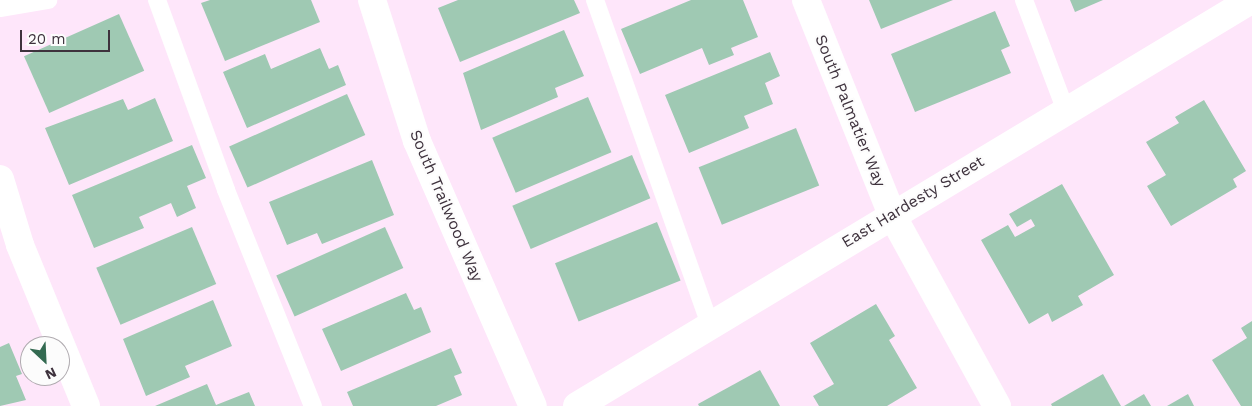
<!DOCTYPE html>
<html>
<head>
<meta charset="utf-8">
<style>
	body { margin:0 }
	#map { position:relative; width:1252px; height:406px; overflow:hidden; background:#fee6fa; font-family:"Work Sans",sans-serif }
	div>[style] { position:absolute }
	.building>* { inset:0; background:#9fc9b3; transform-origin:0 0 }
	.lane>* { height:18px; margin:-9px; padding:0 9px; transform-origin:9px; border-radius:9px; background:#fff }
	.street>* { height:28px; margin:-14px; padding:0 14px; transform-origin:14px; border-radius:14px; background:#fff }
	span { translate:-50% -50%; white-space:nowrap; text-align:center; line-height:1.15; -webkit-text-stroke:4px #fcfcfc; paint-order:stroke }
	.street-label { font-size:16px; color:#3e323d }
	.north { position:absolute; left:20px; top:336px; width:50px; height:50px; box-sizing:border-box; background:#fcfcfc; border:1px solid #b0abb0; border-radius:50%; rotate:155deg; font-size:14px; font-weight:700; line-height:20px; text-align:center; color:#3e323d }
	.north::after { content:''; display:block; margin:auto; width:18px; height:22px; background:#336a51; clip-path:polygon(50% 0,100% 100%,50% 72%,0 100%) }
	.scale { position:absolute; left:20px; top:30px; width:90px; height:22px; box-sizing:border-box; border:2px solid #3e323d; border-top:0; padding-left:6px; font-size:15px; line-height:18px; white-space:nowrap; color:#3e323d; -webkit-text-stroke:4px #fcfcfc; paint-order:stroke }
</style>
</head>
<body>
<div id="map">
	<div class="building">
		<div style="clip-path:polygon(210px 0,311px 0,320px 22px,225px 61px,201px 3px)"></div>
		<div style="clip-path:polygon(458px 0,574px 0,580px 13px,460px 62px,438px 8px)"></div>
		<div style="clip-path:polygon(691px 0,743px 0,758px 37px,731px 48px,734px 55px,709px 65px,702px 48px,640px 74px,621px 29px)"></div>
		<div style="clip-path:polygon(869px 0,953px 0,881px 29px)"></div>
		<div style="clip-path:polygon(1070px 0,1103px 0,1075px 12px)"></div>
		<div style="clip-path:polygon(995px 11px,1010px 46px,1001px 50px,1011px 73px,915px 112px,891px 54px)"></div>
		<div style="left:119px;top:14px;width:62px;height:104px;rotate:66deg"></div>
		<div style="clip-path:polygon(564px 30px,584px 76px,555px 88px,558px 97px,481px 130px,463px 73px)"></div>
		<div style="clip-path:polygon(320px 48px,329px 69px,338px 65px,346px 85px,247px 128px,223px 72px,265px 54px,271px 69px)"></div>
		<div style="clip-path:polygon(770px 52px,780px 76px,765px 83px,773px 104px,744px 116px,749px 128px,689px 153px,665px 95px)"></div>
		<div style="left:347px;top:94px;width:45px;height:129px;rotate:66deg"></div>
		<div style="left:588px;top:97px;width:60px;height:104px;rotate:67deg"></div>
		<div style="clip-path:polygon(155px 98px,173px 141px,69px 185px,45px 128px,123px 99px,128px 110px)"></div>
		<div style="clip-path:polygon(1204px 100px,1246px 171px,1233px 179px,1237px 187px,1171px 226px,1147px 186px,1166px 175px,1146px 142px,1179px 123px,1175px 117px)"></div>
		<div style="left:796px;top:128px;width:62px;height:105px;rotate:68deg"></div>
		<div style="clip-path:polygon(192px 145px,206px 178px,187px 186px,196px 208px,177px 217px,171px 203px,139px 217px,144px 228px,94px 248px,72px 195px)"></div>
		<div style="left:632px;top:155px;width:47px;height:130px;rotate:67deg"></div>
		<div style="clip-path:polygon(372px 160px,394px 215px,322px 244px,317px 233px,287px 245px,269px 202px)"></div>
		<div style="clip-path:polygon(1062px 184px,1114px 275px,1078px 296px,1083px 305px,1052px 322px,1048px 313px,1029px 324px,981px 240px,1008px 225px,1015px 237px,1035px 226px,1031px 219px,1017px 227px,1009px 214px)"></div>
		<div style="left:657px;top:222px;width:63px;height:110px;rotate:68deg"></div>
		<div style="left:192px;top:227px;width:62px;height:104px;rotate:67deg"></div>
		<div style="left:385px;top:227px;width:45px;height:119px;rotate:66deg"></div>
		<div style="clip-path:polygon(406px 293px,414px 310px,421px 307px,431px 332px,341px 371px,322px 329px)"></div>
		<div style="clip-path:polygon(213px 300px,232px 346px,185px 366px,190px 377px,146px 396px,123px 339px)"></div>
		<div style="clip-path:polygon(876px 304px,895px 336px,889px 340px,917px 388px,887px 406px,819px 406px,813px 396px,834px 384px,810px 343px)"></div>
		<div style="clip-path:polygon(1252px 321px,1252px 406px,1241px 406px,1212px 360px,1247px 338px,1241px 328px)"></div>
		<div style="clip-path:polygon(9px 343px,22px 374px,16px 376px,26px 400px,0 406px,0 347px)"></div>
		<div style="clip-path:polygon(451px 348px,462px 373px,454px 376px,462px 395px,436px 406px,353px 406px,347px 392px)"></div>
		<div style="clip-path:polygon(760px 370px,780px 406px,699px 406px,698px 404px)"></div>
		<div style="clip-path:polygon(1103px 374px,1121px 406px,1052px 406px,1051px 404px)"></div>
		<div style="clip-path:polygon(207px 384px,216px 405px,249px 392px,255px 406px,155px 406px)"></div>
		<div style="clip-path:polygon(1144px 394px,1151px 406px,1124px 406px)"></div>
		<div style="clip-path:polygon(1188px 394px,1194px 406px,1167px 406px)"></div>
	</div>
	<div class="lane">
		<div style="left:157px;top:0;width:202px;rotate:70deg"></div>
		<div style="left:226px;top:190px;width:233px;rotate:68.1deg"></div>
		<div style="left:595px;top:0;width:345px;rotate:70.5deg"></div>
		<div style="left:1024px;top:0;width:119px;rotate:69.3deg"></div>
		<div style="left:0;top:8px;width:49px;rotate:-9.5deg"></div>
	</div>
	<div class="street">
		<div style="left:372px;top:0;width:148px;rotate:72.3deg"></div>
		<div style="left:417px;top:141px;width:289px;rotate:66.4deg"></div>
		<div style="left:806px;top:0;width:232px;rotate:68.2deg"></div>
		<div style="left:892px;top:215px;width:218px;rotate:61.2deg"></div>
		<div style="left:0;top:179px;width:69px;rotate:73.1deg"></div>
		<div style="left:20px;top:245px;width:174px;rotate:67.7deg"></div>
		<div style="left:577px;top:406px;width:787px;rotate:-31.06deg"></div>
	</div>
	<div class="street-label">
		<span style="left:850px;top:111px;rotate:68deg">South Palmatier Way</span>
		<span style="left:913px;top:202px;rotate:-31deg">East Hardesty Street</span>
		<span style="left:446px;top:206px;rotate:67deg">South Trailwood Way</span>
	</div>
	<div class="north">N</div>
	<div class="scale">20 m</div>
</div>
</body>
</html>
